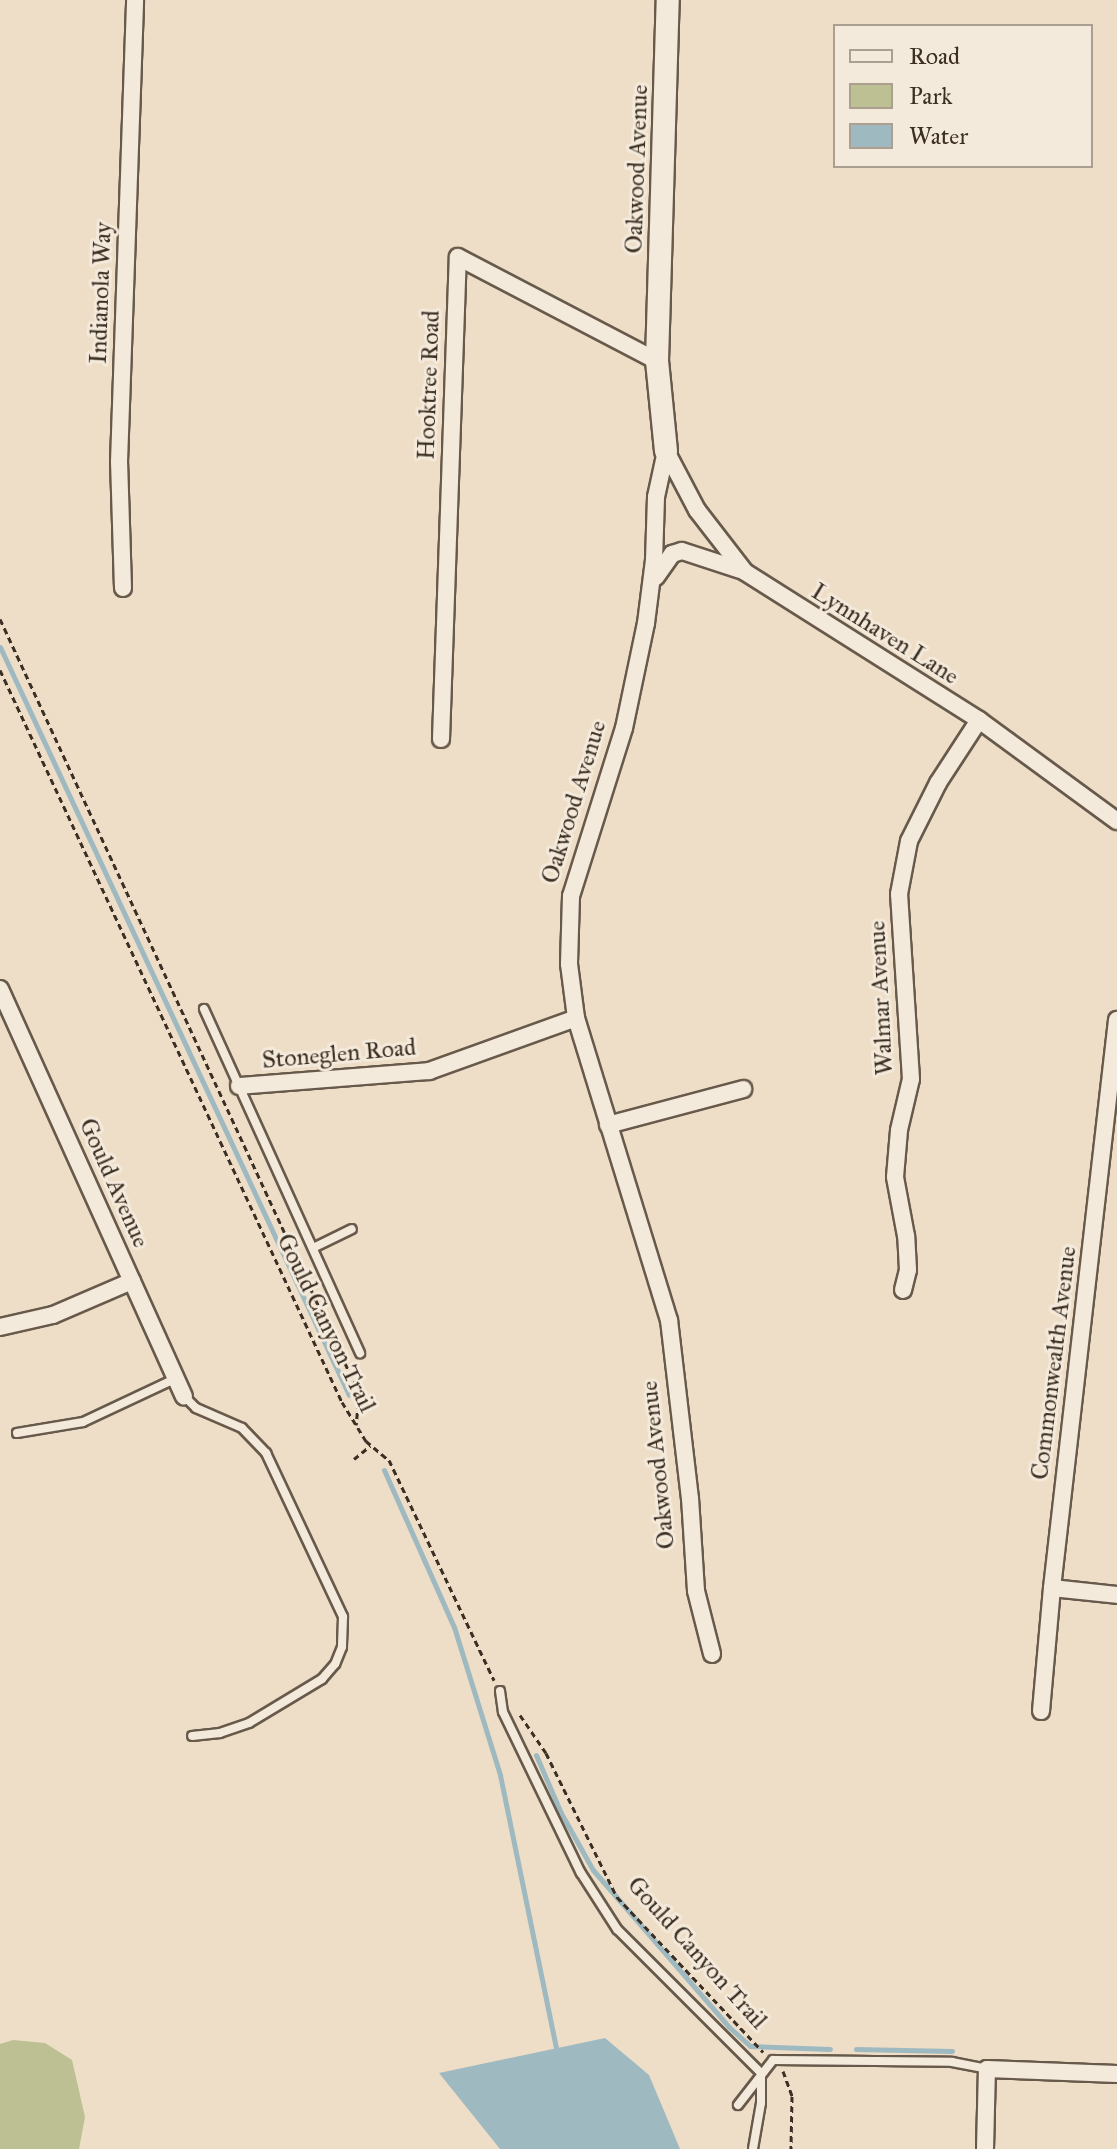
<!DOCTYPE html>
<html>
<head>
<meta charset="utf-8">
<style>
	body { margin:0 }
	#map { position:relative; width:1117px; height:2149px; overflow:hidden; background:#eedec7; font-family:"IM FELL Great Primer",serif }
	div>[style] { position:absolute }
	.green>* { inset:0; background:#bcc093 }
	.water>* { inset:0; background:#9fb9c1 }
	.stream>* { height:5px; margin:-2.5px; padding:0 2.5px; transform-origin:2.5px; border-radius:2.5px; background:#9fb9c1 }
	.path>* { height:3px; margin-top:-1.5px; transform-origin:0; background:repeating-linear-gradient(90deg,#3b2e22 0 6px,transparent 0 10px) }
	.roads { filter:drop-shadow(2px 0 #685a4b) drop-shadow(-2px 0 #685a4b) drop-shadow(0 2px #685a4b) drop-shadow(0 -2px #685a4b) }
	.lane>* { height:8px; margin:-4px; padding:0 4px; transform-origin:4px; border-radius:4px; background:#f4eadb }
	.street>* { height:16px; margin:-8px; padding:0 8px; transform-origin:8px; border-radius:8px; background:#f4eadb }
	.secondary>* { height:22px; margin:-11px; padding:0 11px; transform-origin:11px; border-radius:11px; background:#f4eadb }
	span { translate:-50% -50%; white-space:nowrap; text-align:center; line-height:1.15; -webkit-text-stroke:6px #f4eadb; paint-order:stroke }
	.street-label { font-size:24px; color:#3b2e22 }
	.legend { position:absolute; left:833px; top:24px; width:260px; height:144px; box-sizing:border-box; background:#f4eadb; border:2px solid #aa9f91; margin:0; padding:10px 14px; list-style:none; font-size:24px; color:#3b2e22 }
	.legend li { display:flex; align-items:center; gap:16px; height:40px }
	.legend b { width:40px; border:2px solid #aa9f91 }
</style>
</head>
<body>
<div id="map">
	<div class="green">
		<div style="clip-path:polygon(13px 2040px,45px 2043px,72px 2060px,85px 2117px,79px 2149px,0 2149px,0 2044px)"></div>
	</div>
	<div class="water">
		<div style="clip-path:polygon(605px 2038px,649px 2075px,680px 2149px,500px 2149px,439px 2073px)"></div>
	</div>
	<div class="stream">
		<div style="left:0;top:647px;width:825px;rotate:64.99deg"></div>
		<div style="left:384px;top:1470px;width:172px;rotate:66deg"></div>
		<div style="left:454px;top:1627px;width:155px;rotate:72.7deg"></div>
		<div style="left:500px;top:1775px;width:280px;rotate:78.4deg"></div>
		<div style="left:536px;top:1755px;width:63px;rotate:66.7deg"></div>
		<div style="left:561px;top:1813px;width:65px;rotate:60.7deg"></div>
		<div style="left:593px;top:1870px;width:208px;rotate:49.1deg"></div>
		<div style="left:729px;top:2027px;width:28px;rotate:42deg"></div>
		<div style="left:750px;top:2046px;width:80px;rotate:2.1deg"></div>
		<div style="left:856px;top:2049px;width:96px;rotate:1.2deg"></div>
	</div>
	<div class="path">
		<div style="left:0;top:619px;width:853px;rotate:65.12deg"></div>
		<div style="left:359px;top:1393px;width:32px;rotate:95deg"></div>
		<div style="left:0;top:670px;width:808px;rotate:64.96deg"></div>
		<div style="left:342px;top:1402px;width:46px;rotate:58.4deg"></div>
		<div style="left:366px;top:1441px;width:30px;rotate:40deg"></div>
		<div style="left:389px;top:1460px;width:244px;rotate:64.5deg"></div>
		<div style="left:354px;top:1459px;width:21px;rotate:-39deg"></div>
		<div style="left:520px;top:1715px;width:46px;rotate:55.6deg"></div>
		<div style="left:546px;top:1753px;width:161px;rotate:63.8deg"></div>
		<div style="left:617px;top:1897px;width:213px;rotate:46.7deg"></div>
		<div style="left:783px;top:2071px;width:27px;rotate:70deg"></div>
		<div style="left:792px;top:2096px;width:53px;rotate:91.1deg"></div>
	</div>
	<div class="roads">
		<div class="lane">
			<div style="left:204px;top:1009px;width:378px;rotate:65.6deg"></div>
			<div style="left:313px;top:1248px;width:43px;rotate:-26deg"></div>
			<div style="left:184px;top:1396px;width:17px;rotate:45deg"></div>
			<div style="left:196px;top:1408px;width:50px;rotate:23.5deg"></div>
			<div style="left:242px;top:1428px;width:35px;rotate:46deg"></div>
			<div style="left:266px;top:1453px;width:181px;rotate:64.8deg"></div>
			<div style="left:343px;top:1617px;width:30px;rotate:92deg"></div>
			<div style="left:342px;top:1647px;width:18px;rotate:112deg"></div>
			<div style="left:335px;top:1664px;width:20px;rotate:131deg"></div>
			<div style="left:322px;top:1679px;width:85px;rotate:148.9deg"></div>
			<div style="left:249px;top:1723px;width:31px;rotate:161deg"></div>
			<div style="left:220px;top:1733px;width:28px;rotate:174deg"></div>
			<div style="left:17px;top:1433px;width:67px;rotate:-9.5deg"></div>
			<div style="left:83px;top:1422px;width:102px;rotate:-25.1deg"></div>
			<div style="left:500px;top:1691px;width:21px;rotate:82deg"></div>
			<div style="left:503px;top:1712px;width:179px;rotate:64.2deg"></div>
			<div style="left:581px;top:1873px;width:67px;rotate:57.3deg"></div>
			<div style="left:617px;top:1929px;width:204px;rotate:45deg"></div>
			<div style="left:761px;top:2073px;width:30px;rotate:90deg"></div>
			<div style="left:761px;top:2103px;width:47px;rotate:99.9deg"></div>
			<div style="left:738px;top:2105px;width:57px;rotate:-52.1deg"></div>
			<div style="left:773px;top:2060px;width:179px;rotate:0.6deg"></div>
			<div style="left:952px;top:2062px;width:36px;rotate:11deg"></div>
		</div>
		<div class="street">
			<div style="left:666px;top:451px;width:47px;rotate:102.3deg"></div>
			<div style="left:656px;top:497px;width:63px;rotate:91.8deg"></div>
			<div style="left:654px;top:560px;width:64px;rotate:97.2deg"></div>
			<div style="left:646px;top:623px;width:107px;rotate:101.8deg"></div>
			<div style="left:624px;top:728px;width:176px;rotate:107.5deg"></div>
			<div style="left:571px;top:896px;width:68px;rotate:91.7deg"></div>
			<div style="left:569px;top:964px;width:54px;rotate:82.6deg"></div>
			<div style="left:576px;top:1018px;width:316px;rotate:72.9deg"></div>
			<div style="left:669px;top:1320px;width:179px;rotate:83.3deg"></div>
			<div style="left:690px;top:1498px;width:93px;rotate:86.3deg"></div>
			<div style="left:696px;top:1591px;width:65px;rotate:75.7deg"></div>
			<div style="left:666px;top:451px;width:67px;rotate:62.3deg"></div>
			<div style="left:697px;top:510px;width:78px;rotate:52.3deg"></div>
			<div style="left:745px;top:572px;width:277px;rotate:32.3deg"></div>
			<div style="left:979px;top:720px;width:171px;rotate:36.2deg"></div>
			<div style="left:656px;top:577px;width:28px;rotate:-55deg"></div>
			<div style="left:672px;top:554px;width:10px;rotate:-17deg"></div>
			<div style="left:682px;top:551px;width:61px;rotate:18.1deg"></div>
			<div style="left:123px;top:588px;width:126px;rotate:-91.8deg"></div>
			<div style="left:119px;top:462px;width:462px;rotate:-88deg"></div>
			<div style="left:441px;top:739px;width:482px;rotate:-88deg"></div>
			<div style="left:458px;top:257px;width:225px;rotate:27.6deg"></div>
			<div style="left:0;top:989px;width:447px;rotate:65.7deg"></div>
			<div style="left:239px;top:1086px;width:191px;rotate:-4.5deg"></div>
			<div style="left:429px;top:1071px;width:156px;rotate:-19.8deg"></div>
			<div style="left:608px;top:1125px;width:140px;rotate:-14.9deg"></div>
			<div style="left:903px;top:1290px;width:21px;rotate:-76deg"></div>
			<div style="left:908px;top:1270px;width:34px;rotate:-93deg"></div>
			<div style="left:906px;top:1236px;width:60px;rotate:-100.6deg"></div>
			<div style="left:895px;top:1177px;width:47px;rotate:-85.1deg"></div>
			<div style="left:899px;top:1130px;width:52px;rotate:-76.8deg"></div>
			<div style="left:911px;top:1079px;width:185px;rotate:-93.7deg"></div>
			<div style="left:899px;top:894px;width:54px;rotate:-79.3deg"></div>
			<div style="left:909px;top:841px;width:65px;rotate:-63.4deg"></div>
			<div style="left:938px;top:783px;width:75px;rotate:-56.9deg"></div>
			<div style="left:0;top:1327px;width:54px;rotate:-12.8deg"></div>
			<div style="left:53px;top:1315px;width:86px;rotate:-23.3deg"></div>
			<div style="left:1052px;top:1588px;width:65px;rotate:6.1deg"></div>
			<div style="left:1041px;top:1711px;width:123px;rotate:-84.9deg"></div>
			<div style="left:1052px;top:1588px;width:572px;rotate:-83.47deg"></div>
			<div style="left:985px;top:2149px;width:80px;rotate:-88.6deg"></div>
			<div style="left:987px;top:2069px;width:130px;rotate:2.2deg"></div>
		</div>
		<div class="secondary">
			<div style="left:666px;top:451px;width:90px;rotate:-95.7deg"></div>
			<div style="left:657px;top:361px;width:361px;rotate:-88.3deg"></div>
		</div>
	</div>
	<div class="street-label">
		<span style="left:637px;top:169px;rotate:-88deg">Oakwood Avenue</span>
		<span style="left:101px;top:293px;rotate:-88deg">Indianola Way</span>
		<span style="left:429px;top:385px;rotate:-88deg">Hooktree Road</span>
		<span style="left:885px;top:634px;rotate:32deg">Lynnhaven Lane</span>
		<span style="left:574px;top:802px;rotate:-73deg">Oakwood Avenue</span>
		<span style="left:881px;top:998px;rotate:-93deg">Walmar Avenue</span>
		<span style="left:339px;top:1054px;rotate:-5deg">Stoneglen Road</span>
		<span style="left:114px;top:1183px;rotate:66deg">Gould Avenue</span>
		<span style="left:326px;top:1323px;rotate:64deg">Gould Canyon Trail</span>
		<span style="left:1054px;top:1363px;rotate:-83deg">Commonwealth Avenue</span>
		<span style="left:658px;top:1465px;rotate:-96deg">Oakwood Avenue</span>
		<span style="left:697px;top:1953px;rotate:48deg">Gould Canyon Trail</span>
	</div>
	<ul class="legend">
	<li><b style="height:10px;background:#f4eadb"></b>Road</li>
	<li><b style="height:22px;background:#bcc093"></b>Park</li>
	<li><b style="height:22px;background:#9fb9c1"></b>Water</li>
	</ul>
</div>
</body>
</html>
